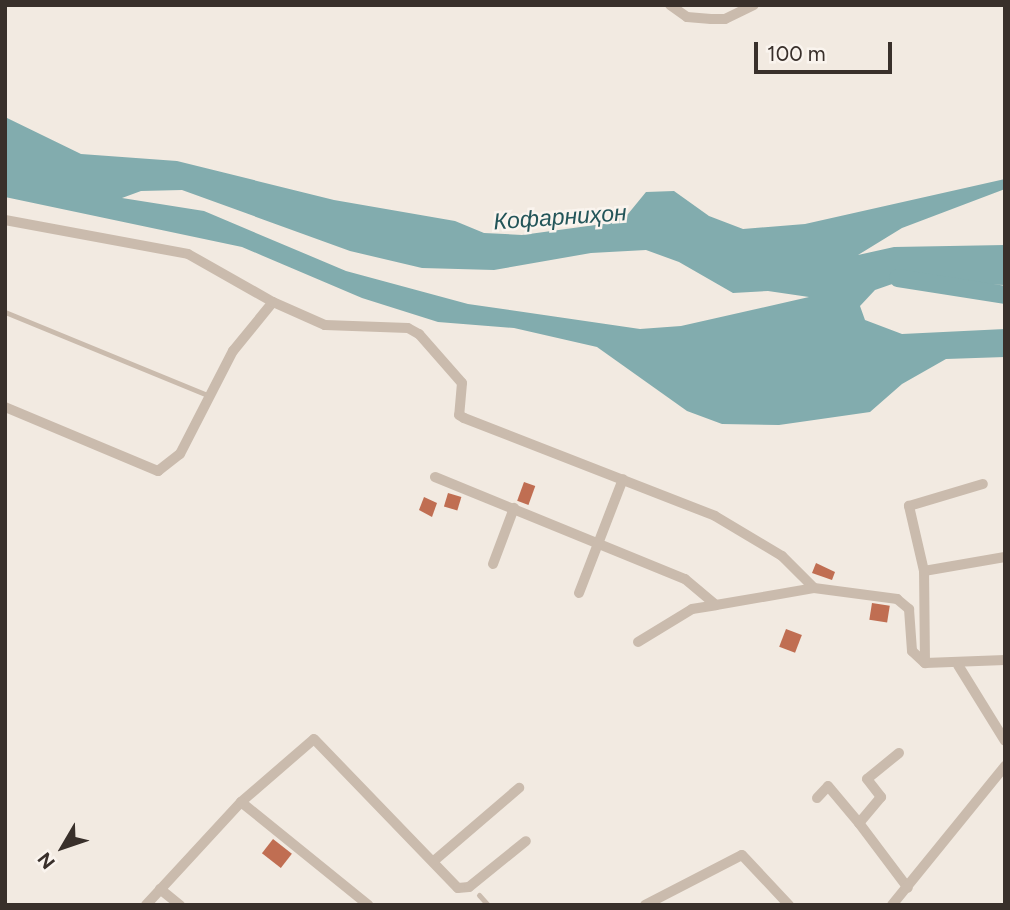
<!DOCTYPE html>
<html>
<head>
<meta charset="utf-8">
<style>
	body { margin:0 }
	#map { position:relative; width:1010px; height:910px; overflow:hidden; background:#f2eae1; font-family:Figtree,sans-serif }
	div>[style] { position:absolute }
	.water>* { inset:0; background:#82acae }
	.river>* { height:18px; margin:-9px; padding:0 9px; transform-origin:9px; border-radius:9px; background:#82acae }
	.building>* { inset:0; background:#c06e52; transform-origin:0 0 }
	.service>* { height:5px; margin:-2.5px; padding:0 2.5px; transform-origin:2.5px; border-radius:2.5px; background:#cabbad }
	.minor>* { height:10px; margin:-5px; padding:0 5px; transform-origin:5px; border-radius:5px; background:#cabbad }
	span { translate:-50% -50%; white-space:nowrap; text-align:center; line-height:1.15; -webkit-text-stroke:5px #faf4ee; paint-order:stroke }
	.water-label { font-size:23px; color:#235559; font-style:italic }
	.frame { position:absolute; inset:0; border:7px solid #39302b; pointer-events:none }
	.north { position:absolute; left:28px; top:812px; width:70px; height:70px; -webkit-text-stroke:5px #faf4ee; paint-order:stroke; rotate:231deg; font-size:19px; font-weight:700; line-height:28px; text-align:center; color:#39302b }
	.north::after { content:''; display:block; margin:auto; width:24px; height:32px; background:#39302b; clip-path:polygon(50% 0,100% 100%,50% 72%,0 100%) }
	.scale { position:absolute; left:754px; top:42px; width:138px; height:32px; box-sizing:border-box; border:4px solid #39302b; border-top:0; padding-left:9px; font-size:21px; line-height:24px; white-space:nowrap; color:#39302b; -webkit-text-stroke:5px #faf4ee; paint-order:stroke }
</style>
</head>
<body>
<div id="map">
	<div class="water">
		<div style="clip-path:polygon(evenodd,5px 117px,81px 154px,177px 161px,334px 200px,455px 221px,484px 233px,522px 235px,610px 223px,628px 214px,646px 192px,674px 191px,709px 216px,743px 229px,805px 224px,1005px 179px,1005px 189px,902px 228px,858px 255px,894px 247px,1005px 245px,1005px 285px,898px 282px,875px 290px,860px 306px,865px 320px,902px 334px,1005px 329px,1005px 357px,946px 359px,902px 384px,870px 412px,779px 425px,722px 424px,687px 411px,597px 347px,514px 328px,438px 322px,362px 298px,242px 247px,5px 197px,5px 117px,182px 190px,350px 251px,422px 268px,494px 270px,591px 253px,646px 250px,679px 262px,733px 293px,768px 291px,809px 297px,681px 326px,640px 329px,468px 304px,346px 271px,204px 211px,122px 198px,141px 191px,182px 190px)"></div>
	</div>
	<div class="river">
		<div style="left:898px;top:278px;width:108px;rotate:9deg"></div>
	</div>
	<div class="building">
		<div style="left:524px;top:482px;width:12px;height:20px;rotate:20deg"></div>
		<div style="left:448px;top:493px;width:14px;height:14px;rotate:17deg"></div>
		<div style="clip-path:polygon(424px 497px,437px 503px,432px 517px,419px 510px)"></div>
		<div style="clip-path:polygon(816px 563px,835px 572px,832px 580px,812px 573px)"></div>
		<div style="left:872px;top:603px;width:18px;height:17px;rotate:9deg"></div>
		<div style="left:786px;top:629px;width:17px;height:19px;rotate:21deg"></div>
		<div style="left:273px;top:839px;width:24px;height:18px;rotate:38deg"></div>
	</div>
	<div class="service">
		<div style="left:5px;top:312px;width:218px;rotate:22.3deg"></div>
		<div style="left:479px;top:895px;width:13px;rotate:48deg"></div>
	</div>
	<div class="minor">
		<div style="left:670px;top:5px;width:21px;rotate:35deg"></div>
		<div style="left:687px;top:17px;width:24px;rotate:5deg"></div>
		<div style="left:711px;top:19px;width:14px"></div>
		<div style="left:725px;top:19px;width:32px;rotate:-26deg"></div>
		<div style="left:5px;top:220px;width:186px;rotate:10.5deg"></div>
		<div style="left:188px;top:254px;width:98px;rotate:29.5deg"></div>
		<div style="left:5px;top:407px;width:166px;rotate:22.7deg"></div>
		<div style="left:158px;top:471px;width:28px;rotate:-38deg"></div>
		<div style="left:180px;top:454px;width:116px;rotate:-62.8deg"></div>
		<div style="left:233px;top:351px;width:63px;rotate:-50.8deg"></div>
		<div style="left:273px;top:302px;width:57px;rotate:23.9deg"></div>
		<div style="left:325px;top:325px;width:83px;rotate:2.1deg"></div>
		<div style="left:408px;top:328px;width:13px;rotate:29deg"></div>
		<div style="left:419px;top:334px;width:65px;rotate:48.7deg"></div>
		<div style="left:462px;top:383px;width:32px;rotate:95deg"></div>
		<div style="left:459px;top:415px;width:6px;rotate:31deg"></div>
		<div style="left:464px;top:418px;width:269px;rotate:21.3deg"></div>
		<div style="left:715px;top:516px;width:78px;rotate:30.8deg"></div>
		<div style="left:782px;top:556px;width:45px;rotate:45deg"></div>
		<div style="left:814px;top:588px;width:84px;rotate:7.5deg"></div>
		<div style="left:897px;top:599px;width:16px;rotate:40deg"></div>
		<div style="left:909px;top:609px;width:42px;rotate:85.9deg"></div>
		<div style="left:912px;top:651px;width:18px;rotate:43deg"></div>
		<div style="left:925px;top:663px;width:80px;rotate:-2.1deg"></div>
		<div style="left:435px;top:477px;width:270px;rotate:22.2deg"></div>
		<div style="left:685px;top:579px;width:40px;rotate:40deg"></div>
		<div style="left:716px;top:605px;width:99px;rotate:-9.8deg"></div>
		<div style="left:493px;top:564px;width:60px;rotate:-69.4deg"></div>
		<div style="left:924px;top:571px;width:82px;rotate:-9.8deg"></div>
		<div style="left:579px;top:593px;width:122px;rotate:-68.9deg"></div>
		<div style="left:638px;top:642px;width:63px;rotate:-31.4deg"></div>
		<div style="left:692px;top:609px;width:24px;rotate:-9deg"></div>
		<div style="left:925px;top:663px;width:92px;rotate:-90.6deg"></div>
		<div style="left:924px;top:571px;width:67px;rotate:-103deg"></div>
		<div style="left:909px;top:506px;width:77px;rotate:-16.6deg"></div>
		<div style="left:958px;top:665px;width:89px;rotate:58.3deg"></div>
		<div style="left:899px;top:753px;width:41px;rotate:140.9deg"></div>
		<div style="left:867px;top:779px;width:23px;rotate:52deg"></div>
		<div style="left:881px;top:797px;width:34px;rotate:130deg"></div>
		<div style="left:859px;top:823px;width:81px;rotate:53deg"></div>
		<div style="left:817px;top:798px;width:16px;rotate:-47deg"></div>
		<div style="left:828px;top:786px;width:48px;rotate:50deg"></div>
		<div style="left:241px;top:802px;width:96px;rotate:-40.8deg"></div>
		<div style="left:314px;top:739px;width:207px;rotate:46deg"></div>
		<div style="left:458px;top:888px;width:11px;rotate:-5deg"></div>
		<div style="left:469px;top:887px;width:73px;rotate:-38.9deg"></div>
		<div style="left:435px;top:860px;width:111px;rotate:-40.6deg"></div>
		<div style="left:160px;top:889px;width:26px;rotate:39deg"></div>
		<div style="left:146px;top:905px;width:140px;rotate:-47.3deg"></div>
		<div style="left:241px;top:802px;width:164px;rotate:39deg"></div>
		<div style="left:645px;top:905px;width:109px;rotate:-27.3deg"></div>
		<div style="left:742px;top:855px;width:69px;rotate:46.8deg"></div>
		<div style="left:892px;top:905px;width:179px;rotate:-50.9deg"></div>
	</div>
	<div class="water-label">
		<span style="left:560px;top:217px;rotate:-4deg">Кофарниҳон</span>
	</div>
	<div class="frame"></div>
	<div class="north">N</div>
	<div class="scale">100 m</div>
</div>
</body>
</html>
